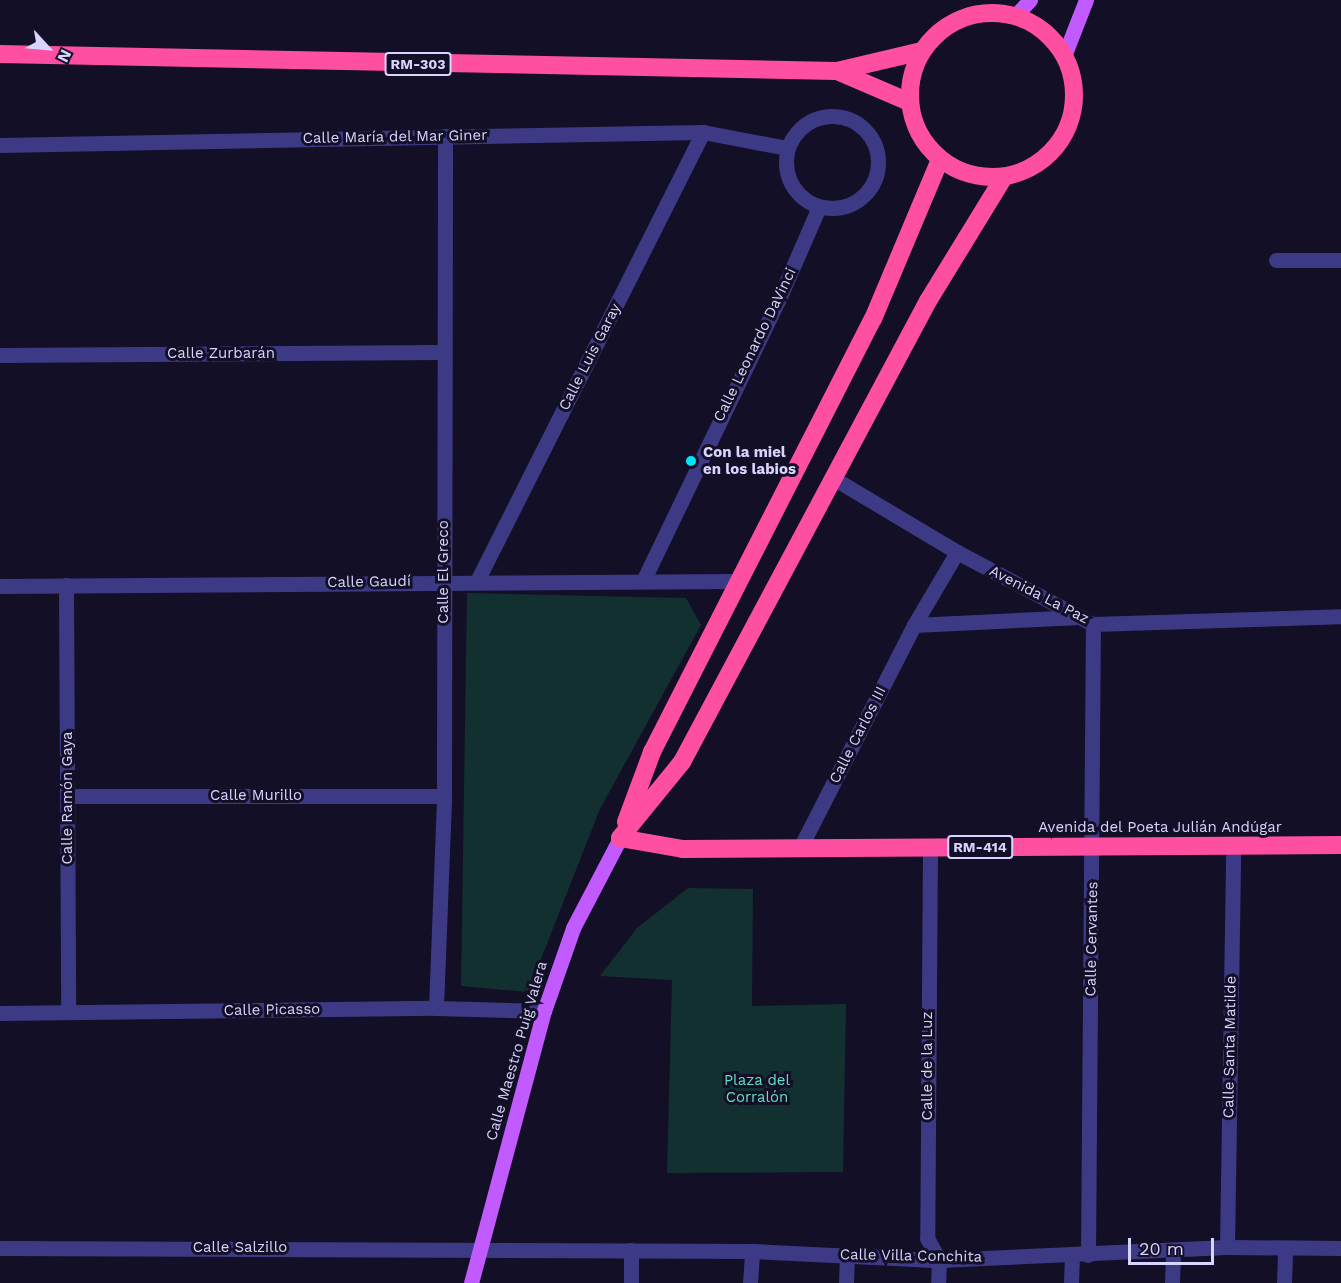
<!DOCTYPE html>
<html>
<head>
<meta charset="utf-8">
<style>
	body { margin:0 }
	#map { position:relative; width:1341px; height:1283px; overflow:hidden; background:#130f26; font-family:"Work Sans",sans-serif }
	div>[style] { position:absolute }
	.green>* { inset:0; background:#12302f }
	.minor>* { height:15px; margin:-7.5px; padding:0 7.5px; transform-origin:7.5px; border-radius:7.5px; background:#3d3a85 }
	.minor>.ring { margin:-7.5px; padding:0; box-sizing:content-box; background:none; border:15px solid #3d3a85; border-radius:50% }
	.major>* { height:15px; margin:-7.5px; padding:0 7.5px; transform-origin:7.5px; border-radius:7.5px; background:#c25bff }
	.highway>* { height:18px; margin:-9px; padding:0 9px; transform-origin:9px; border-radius:9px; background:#ff4fa3 }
	.highway>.ring { margin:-9px; padding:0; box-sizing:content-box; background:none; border:18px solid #ff4fa3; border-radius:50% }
	.dots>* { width:16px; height:16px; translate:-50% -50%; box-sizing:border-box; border:3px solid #130f26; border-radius:50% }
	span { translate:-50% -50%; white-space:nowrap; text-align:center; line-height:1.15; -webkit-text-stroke:6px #130f26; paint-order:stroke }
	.shield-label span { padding:2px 4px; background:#130f26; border:2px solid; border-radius:4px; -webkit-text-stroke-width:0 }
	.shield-label { font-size:14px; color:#d9d4ff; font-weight:700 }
	.street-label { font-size:15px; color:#d9d4ff }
	.poi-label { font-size:15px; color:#d9d4ff; font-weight:700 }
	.left { translate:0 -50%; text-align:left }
	.park-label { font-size:15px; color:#5fe0c0 }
	.north { position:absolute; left:18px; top:18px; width:60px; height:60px; -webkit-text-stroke:4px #130f26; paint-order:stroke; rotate:116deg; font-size:16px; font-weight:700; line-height:24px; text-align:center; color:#d9d4ff }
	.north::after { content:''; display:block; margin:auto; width:21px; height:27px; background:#d9d4ff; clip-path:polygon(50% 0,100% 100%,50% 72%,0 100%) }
	.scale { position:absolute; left:1128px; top:1238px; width:86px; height:27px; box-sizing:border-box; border:3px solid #d9d4ff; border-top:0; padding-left:8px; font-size:18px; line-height:21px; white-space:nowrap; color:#d9d4ff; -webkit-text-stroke:4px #130f26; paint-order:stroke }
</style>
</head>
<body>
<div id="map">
	<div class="green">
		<div style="clip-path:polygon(467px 593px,686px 598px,701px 625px,600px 809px,528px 992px,461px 986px)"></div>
		<div style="clip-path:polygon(688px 888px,753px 889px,752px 1006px,846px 1004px,843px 1172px,667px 1173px,672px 980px,600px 976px,637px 928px)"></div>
	</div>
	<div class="minor">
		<div class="ring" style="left:786px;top:116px;width:77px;height:77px"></div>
		<div style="left:0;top:145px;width:703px;rotate:-1.06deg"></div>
		<div style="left:703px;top:132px;width:86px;rotate:10.8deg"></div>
		<div style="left:1276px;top:260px;width:65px"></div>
		<div style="left:0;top:355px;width:443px;rotate:-0.4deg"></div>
		<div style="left:833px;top:478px;width:144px;rotate:30.8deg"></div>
		<div style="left:957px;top:552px;width:154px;rotate:27.9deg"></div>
		<div style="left:1093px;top:624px;width:248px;rotate:-1.8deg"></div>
		<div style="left:644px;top:579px;width:309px;rotate:-64.3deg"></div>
		<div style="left:778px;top:301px;width:103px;rotate:-66.4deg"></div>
		<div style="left:477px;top:581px;width:503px;rotate:-63.28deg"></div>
		<div style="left:66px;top:585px;width:427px;rotate:89.7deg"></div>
		<div style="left:0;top:586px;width:737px;rotate:-0.39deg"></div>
		<div style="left:914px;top:625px;width:85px;rotate:-59.5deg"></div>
		<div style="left:68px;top:796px;width:376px"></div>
		<div style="left:801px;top:846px;width:248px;rotate:-62.9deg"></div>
		<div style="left:914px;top:625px;width:161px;rotate:-2.8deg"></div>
		<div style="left:930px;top:847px;width:391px;rotate:90.4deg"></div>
		<div style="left:927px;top:1238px;width:25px;rotate:61deg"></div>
		<div style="left:939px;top:1260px;width:23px;rotate:92deg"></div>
		<div style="left:436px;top:1008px;width:212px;rotate:-87.8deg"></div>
		<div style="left:444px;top:796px;width:660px;rotate:-89.91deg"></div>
		<div style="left:0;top:1013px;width:436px;rotate:-0.7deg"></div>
		<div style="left:436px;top:1008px;width:108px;rotate:1.6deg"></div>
		<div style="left:1227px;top:1247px;width:400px;rotate:-89.1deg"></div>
		<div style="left:0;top:1248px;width:752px;rotate:0.23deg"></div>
		<div style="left:752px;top:1251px;width:187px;rotate:2.8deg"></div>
		<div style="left:939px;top:1260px;width:288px;rotate:-2.6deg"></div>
		<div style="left:1227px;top:1247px;width:114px;rotate:0.5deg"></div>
		<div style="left:1088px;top:1255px;width:631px;rotate:-89.55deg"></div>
		<div style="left:631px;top:1283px;width:33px;rotate:-90deg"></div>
		<div style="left:750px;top:1283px;width:32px;rotate:-86deg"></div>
		<div style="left:846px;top:1283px;width:28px;rotate:-88deg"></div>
		<div style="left:1071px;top:1283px;width:28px;rotate:-88deg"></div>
		<div style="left:1172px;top:1283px;width:31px;rotate:-88deg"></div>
		<div style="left:1284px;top:1283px;width:35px;rotate:-88deg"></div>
	</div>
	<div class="major">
		<div style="left:1015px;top:16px;width:22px;rotate:-47deg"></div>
		<div style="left:1064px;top:56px;width:60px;rotate:-68.6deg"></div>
		<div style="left:471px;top:1283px;width:282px;rotate:-75deg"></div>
		<div style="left:544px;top:1011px;width:88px;rotate:-70.7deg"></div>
		<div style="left:573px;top:928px;width:102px;rotate:-62.4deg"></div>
	</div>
	<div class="highway">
		<div class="ring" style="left:910px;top:13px;width:146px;height:146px"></div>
		<div style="left:0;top:54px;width:837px;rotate:1.16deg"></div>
		<div style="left:837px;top:71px;width:87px;rotate:-13.2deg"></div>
		<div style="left:837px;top:71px;width:78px;rotate:23.3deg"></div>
		<div style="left:626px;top:822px;width:75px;rotate:-69.6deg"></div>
		<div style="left:652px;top:752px;width:486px;rotate:-63deg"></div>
		<div style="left:873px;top:319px;width:173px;rotate:-67.2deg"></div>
		<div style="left:620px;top:838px;width:98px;rotate:-50.8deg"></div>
		<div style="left:682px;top:762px;width:523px;rotate:-61.91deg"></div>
		<div style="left:928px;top:301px;width:145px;rotate:-58.5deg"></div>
		<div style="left:620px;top:838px;width:64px;rotate:9.9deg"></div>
		<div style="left:683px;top:849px;width:658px;rotate:-0.35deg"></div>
	</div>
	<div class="dots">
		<div style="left:691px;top:461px;background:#00e5ff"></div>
	</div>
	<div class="shield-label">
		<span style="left:418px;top:64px">RM-303</span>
		<span style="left:980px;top:847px">RM-414</span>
	</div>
	<div class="street-label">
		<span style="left:395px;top:137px;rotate:-1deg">Calle María del Mar Giner</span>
		<span style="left:755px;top:345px;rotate:-64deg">Calle Leonardo DaVinci</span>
		<span style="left:221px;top:354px">Calle Zurbarán</span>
		<span style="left:590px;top:357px;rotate:-63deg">Calle Luis Garay</span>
		<span style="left:444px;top:572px;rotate:-90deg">Calle El Greco</span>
		<span style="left:369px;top:582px;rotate:-1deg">Calle Gaudí</span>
		<span style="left:1039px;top:595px;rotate:27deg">Avenida La Paz</span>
		<span style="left:858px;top:735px;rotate:-63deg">Calle Carlos III</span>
		<span style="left:256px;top:796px">Calle Murillo</span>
		<span style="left:68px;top:798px;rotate:-90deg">Calle Ramón Gaya</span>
		<span style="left:1160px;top:828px">Avenida del Poeta Julián Andúgar</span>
		<span style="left:1092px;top:939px;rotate:-89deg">Calle Cervantes</span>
		<span style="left:272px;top:1010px;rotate:-1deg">Calle Picasso</span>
		<span style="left:1230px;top:1047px;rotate:-89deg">Calle Santa Matilde</span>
		<span style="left:517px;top:1051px;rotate:-74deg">Calle Maestro Puig Valera</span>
		<span style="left:928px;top:1066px;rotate:-90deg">Calle de la Luz</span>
		<span style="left:240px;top:1248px">Calle Salzillo</span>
		<span style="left:911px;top:1256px;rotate:1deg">Calle Villa Conchita</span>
	</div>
	<div class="poi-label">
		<span class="left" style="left:703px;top:461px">Con la miel<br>en los labios</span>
	</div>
	<div class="park-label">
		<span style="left:757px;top:1089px">Plaza del<br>Corralón</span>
	</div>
	<div class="north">N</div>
	<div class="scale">20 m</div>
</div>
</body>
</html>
